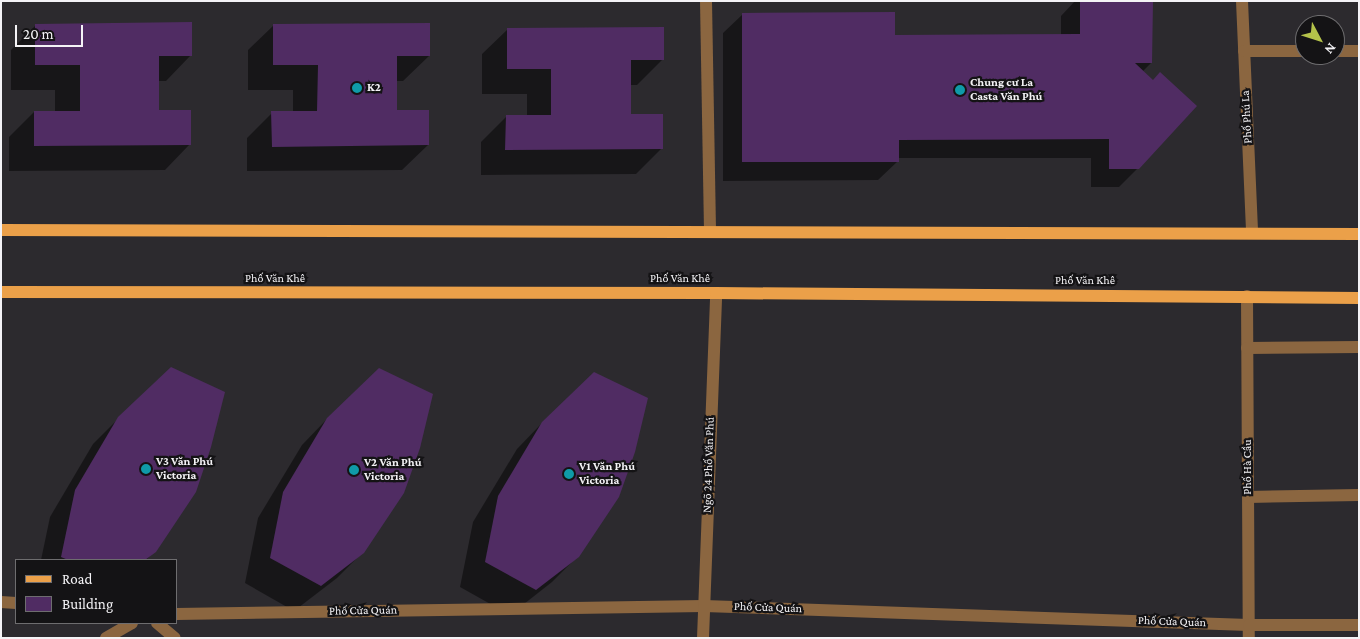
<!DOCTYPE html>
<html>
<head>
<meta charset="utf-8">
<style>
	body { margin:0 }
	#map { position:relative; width:1360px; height:639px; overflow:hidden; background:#2c2a2e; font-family:"Crimson Pro",serif }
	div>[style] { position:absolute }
	.shadow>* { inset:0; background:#0007 }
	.building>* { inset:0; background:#502c63 }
	.minor>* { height:12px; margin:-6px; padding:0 6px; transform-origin:6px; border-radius:6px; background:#8b6640 }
	.major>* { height:12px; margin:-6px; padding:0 6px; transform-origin:6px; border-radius:6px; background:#eba049 }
	.dots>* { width:14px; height:14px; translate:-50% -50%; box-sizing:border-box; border:2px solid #141315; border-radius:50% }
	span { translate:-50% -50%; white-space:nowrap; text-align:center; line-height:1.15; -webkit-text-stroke:4.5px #141315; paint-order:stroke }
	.poi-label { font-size:12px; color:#f4f3f6; font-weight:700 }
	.left { translate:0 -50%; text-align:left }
	.street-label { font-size:12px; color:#f4f3f6 }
	.frame { position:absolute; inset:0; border:2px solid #f4f3f6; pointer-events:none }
	.legend { position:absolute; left:15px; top:559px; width:162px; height:65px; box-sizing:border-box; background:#141315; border:1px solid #6e6d6f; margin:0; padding:6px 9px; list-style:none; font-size:15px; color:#f4f3f6 }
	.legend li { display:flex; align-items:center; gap:10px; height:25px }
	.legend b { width:25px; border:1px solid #6e6d6f }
	.north { position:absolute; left:1295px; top:15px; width:50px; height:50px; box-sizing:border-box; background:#141315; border:1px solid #6e6d6f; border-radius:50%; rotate:130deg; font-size:14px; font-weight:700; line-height:20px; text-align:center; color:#f4f3f6 }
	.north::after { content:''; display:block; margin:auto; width:18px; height:22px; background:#b4c24a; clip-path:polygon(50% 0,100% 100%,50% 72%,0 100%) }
	.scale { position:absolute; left:15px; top:25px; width:68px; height:22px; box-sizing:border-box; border:2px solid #f4f3f6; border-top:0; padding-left:6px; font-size:15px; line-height:18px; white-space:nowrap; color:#f4f3f6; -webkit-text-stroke:4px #141315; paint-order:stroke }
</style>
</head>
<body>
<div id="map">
	<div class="shadow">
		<div style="clip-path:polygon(1075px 1px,1151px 1px,1151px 63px,1142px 72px,1153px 82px,1138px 168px,1119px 187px,1091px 187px,1091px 158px,898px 158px,898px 161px,878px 180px,723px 181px,723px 33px,743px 14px,894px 36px,1061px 36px,1061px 16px)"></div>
		<div style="clip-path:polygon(36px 25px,191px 55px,166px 81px,158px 81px,158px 111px,190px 144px,165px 170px,9px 171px,9px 137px,34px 112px,55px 112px,55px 90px,11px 90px,11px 50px)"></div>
		<div style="clip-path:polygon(274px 25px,429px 56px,403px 81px,395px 81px,395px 111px,428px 145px,402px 170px,247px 171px,247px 138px,272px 113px,293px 112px,293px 90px,248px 90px,248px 50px)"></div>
		<div style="clip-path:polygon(508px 29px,662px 60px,637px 85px,629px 85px,629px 115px,661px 149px,636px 174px,481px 175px,481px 142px,506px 117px,527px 116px,527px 94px,482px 94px,482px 54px)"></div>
		<div style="clip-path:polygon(119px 418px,155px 551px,146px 560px,41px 560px,50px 517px,93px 444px)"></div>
		<div style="clip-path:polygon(327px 419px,363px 552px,337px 578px,294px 611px,245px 583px,258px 518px,302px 445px)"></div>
		<div style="clip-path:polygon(542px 423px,578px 556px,552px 582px,510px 615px,460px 587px,473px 522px,517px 449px)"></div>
	</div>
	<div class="building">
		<div style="clip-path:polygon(1080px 1px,1153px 1px,1152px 63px,1135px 63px,1153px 80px,1160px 72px,1197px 106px,1139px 169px,1109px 169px,1109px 139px,899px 140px,899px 162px,742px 162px,742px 13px,895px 12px,895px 35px,1080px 34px)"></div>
		<div style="clip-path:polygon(192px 22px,192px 56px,159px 56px,159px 110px,191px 110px,191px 145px,34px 146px,34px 111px,80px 111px,80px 65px,35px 65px,35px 24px)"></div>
		<div style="clip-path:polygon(430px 23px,430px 56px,397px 56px,397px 110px,429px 110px,429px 145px,272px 147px,271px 111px,317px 111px,318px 65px,273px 65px,273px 24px)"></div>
		<div style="clip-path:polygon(664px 27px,664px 60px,631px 60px,631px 114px,663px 114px,663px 149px,505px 150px,506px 115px,551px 115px,551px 69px,507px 69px,507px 28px)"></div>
		<div style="clip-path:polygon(171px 367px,225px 392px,211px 447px,196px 492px,156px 552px,145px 560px,68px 560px,61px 557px,75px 490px,118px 417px)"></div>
		<div style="clip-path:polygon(379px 368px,433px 394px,420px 448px,404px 493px,364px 553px,321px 586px,270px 558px,283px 492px,327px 418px)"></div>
		<div style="clip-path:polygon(594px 372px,648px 398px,635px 452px,619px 497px,579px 557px,536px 590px,485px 562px,498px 496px,542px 422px)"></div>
	</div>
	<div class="minor">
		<div style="left:706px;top:1px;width:230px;rotate:89deg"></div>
		<div style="left:1242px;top:1px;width:232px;rotate:87.5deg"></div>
		<div style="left:1244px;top:51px;width:61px"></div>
		<div style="left:1335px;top:51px;width:24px"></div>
		<div style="left:1247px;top:296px;width:342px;rotate:89.7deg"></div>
		<div style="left:1247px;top:348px;width:112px;rotate:-0.5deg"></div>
		<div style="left:1248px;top:497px;width:111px;rotate:-1deg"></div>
		<div style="left:1px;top:602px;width:15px;rotate:4deg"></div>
		<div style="left:176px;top:614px;width:528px;rotate:-0.87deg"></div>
		<div style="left:704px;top:606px;width:545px;rotate:2deg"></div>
		<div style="left:1249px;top:625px;width:110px"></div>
		<div style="left:157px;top:623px;width:23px;rotate:40deg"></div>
		<div style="left:106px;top:638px;width:30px;rotate:-30deg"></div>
		<div style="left:703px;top:638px;width:345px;rotate:-87.8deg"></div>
	</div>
	<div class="major">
		<div style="left:1px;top:230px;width:1358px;rotate:0.17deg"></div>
		<div style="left:1px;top:292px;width:715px;rotate:0.08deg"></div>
		<div style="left:716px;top:293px;width:643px;rotate:0.45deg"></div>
	</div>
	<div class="dots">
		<div style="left:357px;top:88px;background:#0f9aa8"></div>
		<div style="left:960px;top:90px;background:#0f9aa8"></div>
		<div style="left:146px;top:469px;background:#0f9aa8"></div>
		<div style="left:354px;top:470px;background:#0f9aa8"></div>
		<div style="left:569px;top:474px;background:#0f9aa8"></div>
	</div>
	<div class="poi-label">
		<span class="left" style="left:970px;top:90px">Chung cư La<br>Casta Văn Phú</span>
		<span class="left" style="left:367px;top:88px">K2</span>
		<span class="left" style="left:156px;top:469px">V3 Văn Phú<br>Victoria</span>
		<span class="left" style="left:364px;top:470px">V2 Văn Phú<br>Victoria</span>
		<span class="left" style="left:579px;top:474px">V1 Văn Phú<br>Victoria</span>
	</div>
	<div class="street-label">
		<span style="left:1247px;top:117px;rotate:-93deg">Phố Phú La</span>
		<span style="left:275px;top:279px">Phố Văn Khê</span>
		<span style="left:680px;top:279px">Phố Văn Khê</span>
		<span style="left:1085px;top:281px">Phố Văn Khê</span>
		<span style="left:709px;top:465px;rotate:-88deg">Ngõ 24 Phố Văn Phú</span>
		<span style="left:1248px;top:467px;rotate:-90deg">Phố Hà Cầu</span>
		<span style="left:768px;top:608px;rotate:2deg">Phố Cửa Quán</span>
		<span style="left:363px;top:611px;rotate:-1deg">Phố Cửa Quán</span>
		<span style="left:1172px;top:622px;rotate:2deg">Phố Cửa Quán</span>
	</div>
	<div class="frame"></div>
	<ul class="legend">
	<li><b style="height:6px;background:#eba049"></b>Road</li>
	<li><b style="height:14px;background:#502c63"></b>Building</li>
	</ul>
	<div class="north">N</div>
	<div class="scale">20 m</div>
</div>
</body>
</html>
